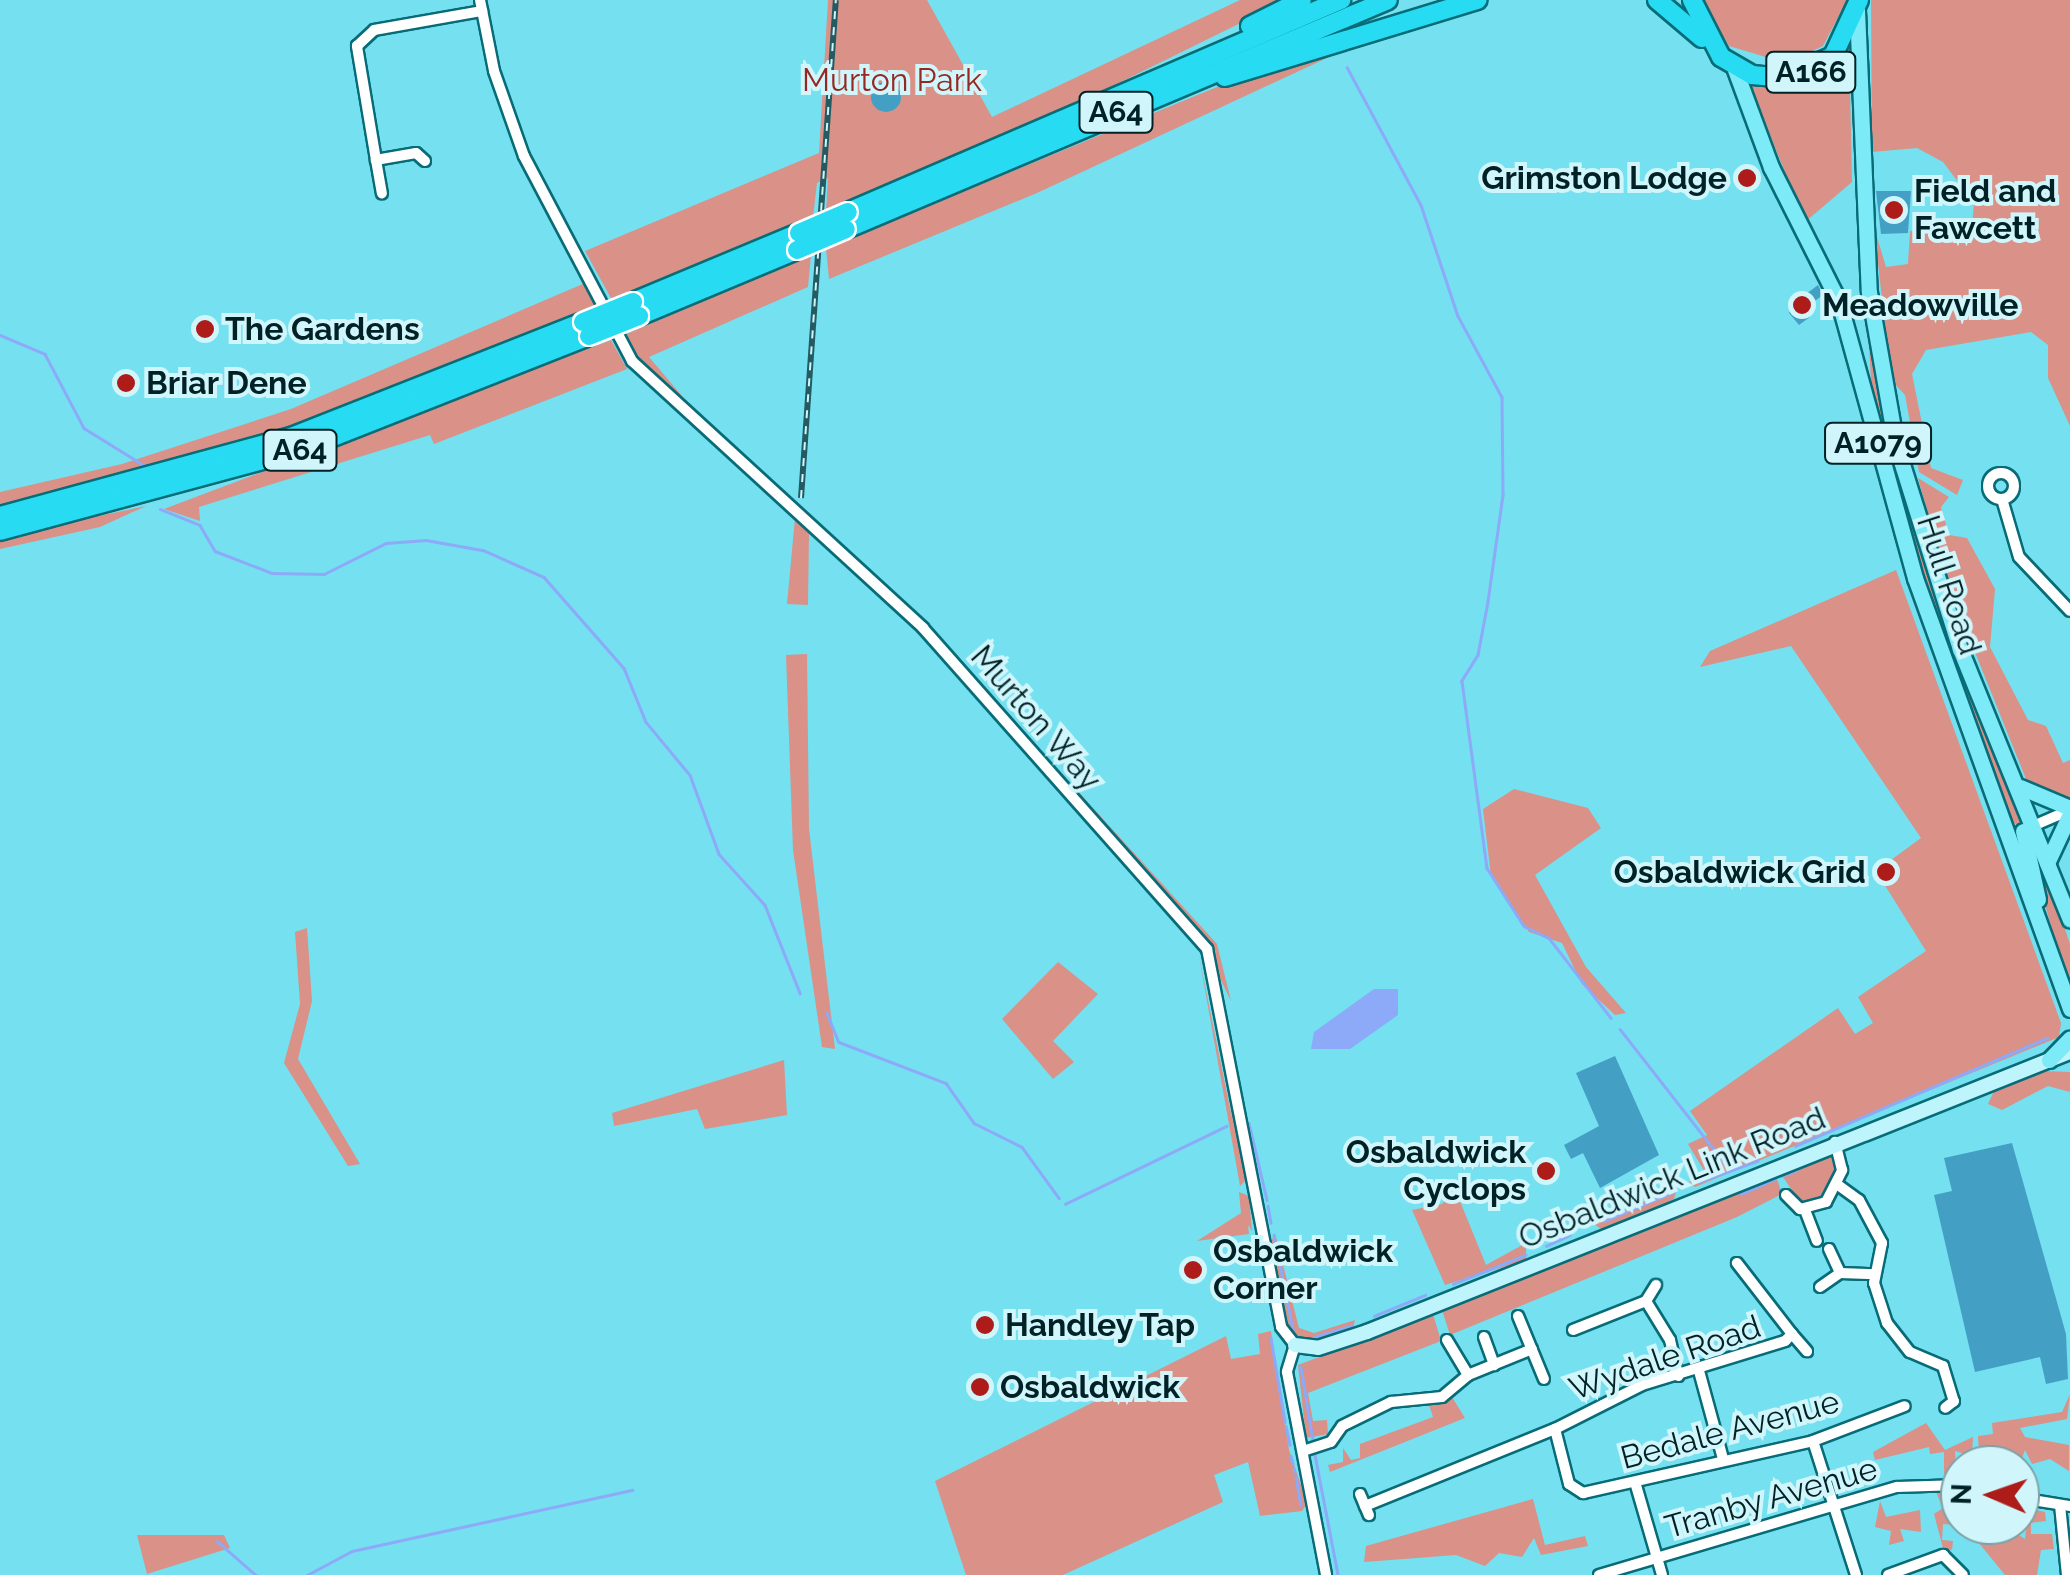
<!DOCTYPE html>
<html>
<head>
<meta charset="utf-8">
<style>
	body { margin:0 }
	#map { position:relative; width:2070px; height:1575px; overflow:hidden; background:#74e0f0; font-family:Raleway,sans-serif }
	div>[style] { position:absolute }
	.green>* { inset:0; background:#d99188 }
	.water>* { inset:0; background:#8daaf8 }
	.stream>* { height:2.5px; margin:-1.25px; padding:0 1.25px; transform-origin:1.25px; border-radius:1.25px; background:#8daaf8 }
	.building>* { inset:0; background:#449fc5 }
	.round { border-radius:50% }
	.roads { filter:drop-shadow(2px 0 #086c77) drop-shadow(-2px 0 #086c77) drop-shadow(0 2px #086c77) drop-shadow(0 -2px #086c77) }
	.street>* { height:10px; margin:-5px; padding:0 5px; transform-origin:5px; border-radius:5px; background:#fff }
	.street>.ring { margin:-5px; padding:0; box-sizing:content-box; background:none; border:10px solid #fff; border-radius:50% }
	.secondary>* { height:14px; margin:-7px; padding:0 7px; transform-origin:7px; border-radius:7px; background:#bef4fb }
	.primary>* { height:15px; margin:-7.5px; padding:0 7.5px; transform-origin:7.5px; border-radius:7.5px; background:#7deaf7 }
	.highway>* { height:18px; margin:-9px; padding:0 9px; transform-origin:9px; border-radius:9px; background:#27dcf2 }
	.rail>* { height:6px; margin-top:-3px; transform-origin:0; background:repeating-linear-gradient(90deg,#d0f6fc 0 8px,#235b63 0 16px); box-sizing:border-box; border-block:2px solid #235b63 }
	.bridges { filter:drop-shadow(2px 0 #fff) drop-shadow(-2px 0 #fff) drop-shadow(0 2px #fff) drop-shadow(0 -2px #fff) }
	.highway-bridge>* { height:18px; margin:-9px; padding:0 9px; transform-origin:9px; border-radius:9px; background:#27dcf2 }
	.dots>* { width:28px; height:28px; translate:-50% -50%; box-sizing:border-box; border:5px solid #d0f6fc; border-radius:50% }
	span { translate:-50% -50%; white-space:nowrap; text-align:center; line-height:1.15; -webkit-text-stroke:8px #d0f6fc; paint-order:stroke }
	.shield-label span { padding:2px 8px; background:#d0f6fc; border:2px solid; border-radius:8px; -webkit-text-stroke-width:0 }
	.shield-label { font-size:30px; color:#002226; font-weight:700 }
	.park-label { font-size:32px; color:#962821 }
	.poi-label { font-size:32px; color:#002226; font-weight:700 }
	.right { translate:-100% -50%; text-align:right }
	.left { translate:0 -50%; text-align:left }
	.street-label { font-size:32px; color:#002226 }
	.north { position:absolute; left:1940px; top:1445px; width:100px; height:100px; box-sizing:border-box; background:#d0f6fc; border:2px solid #7da1a6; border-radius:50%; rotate:272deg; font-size:28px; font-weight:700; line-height:40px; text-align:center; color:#002226 }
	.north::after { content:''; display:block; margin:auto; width:35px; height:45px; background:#ad1c19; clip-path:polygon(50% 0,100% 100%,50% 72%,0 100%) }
</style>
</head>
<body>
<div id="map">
	<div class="green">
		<div style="clip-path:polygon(828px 0,927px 0,992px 117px,1240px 0,1287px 0,1072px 106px,826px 212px,828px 178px,817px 183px,813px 217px,612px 300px,585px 251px,819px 153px)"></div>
		<div style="clip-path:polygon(1701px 0,1847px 0,1823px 46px,1786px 63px,1729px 46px)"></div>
		<div style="clip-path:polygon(1871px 0,2070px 0,2070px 426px,2048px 378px,2048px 345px,2031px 332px,1926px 350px,1912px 374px,1931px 468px,1963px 480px,1957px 495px,1919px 472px,1905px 395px,1891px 380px,1874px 227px,1886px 267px,1908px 264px,1910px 231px,1972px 228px,1975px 188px,1962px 187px,1943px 162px,1917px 148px,1872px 152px)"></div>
		<div style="clip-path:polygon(1385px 31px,1037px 193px,829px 279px,826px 248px,1217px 87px)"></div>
		<div style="clip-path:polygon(1849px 42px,1852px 182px,1805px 222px,1747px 78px,1811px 76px)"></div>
		<div style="clip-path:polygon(811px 255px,808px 287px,649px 357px,693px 409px,648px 371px,624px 335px)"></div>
		<div style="clip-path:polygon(585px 283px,597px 306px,361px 403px,189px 461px,0 507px,0 492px,122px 464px,291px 409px)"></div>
		<div style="clip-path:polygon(1868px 327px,1917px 544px,2023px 818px,2018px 824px,2010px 823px,1926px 597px,1872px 399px)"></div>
		<div style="clip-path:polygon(611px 340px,627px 369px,434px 444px,430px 435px,199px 507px,200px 521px,164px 509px)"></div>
		<div style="clip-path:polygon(1918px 478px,1949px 497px,1941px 507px,1949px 535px,1967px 538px,1995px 589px,1990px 647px,2028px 720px,2046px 726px,2063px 763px,2070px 760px,2070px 801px,2028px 784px,1946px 580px)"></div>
		<div style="clip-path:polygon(146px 506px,100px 527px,0 549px,0 537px)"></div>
		<div style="clip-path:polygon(795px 518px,809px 533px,808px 605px,787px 604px)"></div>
		<div style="clip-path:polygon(1896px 570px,2061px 1023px,2059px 1037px,1695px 1187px,1689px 1182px,1706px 1174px,1688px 1144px,1707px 1135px,1690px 1111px,1838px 1008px,1855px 1034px,1873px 1023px,1858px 997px,1926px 951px,1876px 871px,1921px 838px,1791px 646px,1700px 667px,1710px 651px)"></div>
		<div style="clip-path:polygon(807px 654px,809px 829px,835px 1049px,822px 1047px,793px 850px,786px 655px)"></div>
		<div style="clip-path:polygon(1052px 763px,1217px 944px,1231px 1001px,1194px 924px)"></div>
		<div style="clip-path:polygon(1514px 789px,1588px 808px,1601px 828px,1535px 875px,1586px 967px,1626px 1013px,1615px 1015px,1582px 984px,1562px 943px,1529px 932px,1491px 876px,1483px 809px)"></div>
		<div style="clip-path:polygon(2042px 861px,2070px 944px,2070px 992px,2037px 877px)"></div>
		<div style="clip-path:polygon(307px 928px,312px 1001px,298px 1059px,360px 1164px,348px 1166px,284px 1063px,300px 1004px,295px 932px)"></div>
		<div style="clip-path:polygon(1199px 956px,1233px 1123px,1217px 1016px,1221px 1030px,1246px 1180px,1240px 1186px)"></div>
		<div style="clip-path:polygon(1058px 962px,1098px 994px,1053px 1041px,1074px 1062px,1053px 1079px,1002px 1019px)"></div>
		<div style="clip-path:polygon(784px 1060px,787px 1115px,705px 1129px,697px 1109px,614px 1126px,612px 1113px)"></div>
		<div style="clip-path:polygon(2043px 1071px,2070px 1072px,2070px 1092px,2048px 1086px,2002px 1110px,1988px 1104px,1994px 1091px)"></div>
		<div style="clip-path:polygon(1829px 1153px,1835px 1169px,1824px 1199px,1802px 1206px,1780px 1172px)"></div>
		<div style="clip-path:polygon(1775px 1173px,1782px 1194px,1737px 1217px,1450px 1335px,1442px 1310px)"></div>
		<div style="clip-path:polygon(1677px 1188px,1674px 1199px,1638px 1216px,1602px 1230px,1592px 1222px)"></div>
		<div style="clip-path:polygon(1455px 1189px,1486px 1265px,1526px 1243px,1526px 1260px,1445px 1285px,1412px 1210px,1442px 1204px)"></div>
		<div style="clip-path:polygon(1239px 1192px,1249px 1196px,1252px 1231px,1248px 1225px,1249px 1234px,1197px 1241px,1241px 1213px)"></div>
		<div style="clip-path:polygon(1275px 1233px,1299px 1328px,1314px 1333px,1355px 1320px,1353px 1328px,1314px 1343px,1288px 1333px,1268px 1249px)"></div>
		<div style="clip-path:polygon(1433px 1314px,1441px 1341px,1308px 1393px,1313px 1421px,1327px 1420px,1328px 1434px,1306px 1438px,1298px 1365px)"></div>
		<div style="clip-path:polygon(1271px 1331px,1289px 1450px,1307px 1503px,1302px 1511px,1260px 1516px,1248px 1462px,1214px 1475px,1223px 1502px,1063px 1575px,966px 1575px,935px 1481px,1226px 1336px,1231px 1359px,1260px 1354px,1258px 1334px)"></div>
		<div style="clip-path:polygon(2070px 1394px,2067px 1419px,2020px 1428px,2025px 1437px,2069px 1445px,2069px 1471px,2050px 1459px,2032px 1464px,2025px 1450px,2021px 1461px,2006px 1458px,2005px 1450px,2002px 1459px,1979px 1453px,1978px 1436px,1993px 1434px,1992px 1423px,2062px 1412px)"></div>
		<div style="clip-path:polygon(1452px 1397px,1465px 1418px,1330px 1472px,1328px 1465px,1343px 1462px,1343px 1448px,1351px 1460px,1360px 1458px,1360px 1444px,1433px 1417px,1428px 1402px)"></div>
		<div style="clip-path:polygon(1926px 1423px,1945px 1450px,1973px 1437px,1972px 1456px,1955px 1451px,1956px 1476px,1944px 1474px,1944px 1452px,1930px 1454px,1929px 1447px,1875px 1460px,1873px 1452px)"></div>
		<div style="clip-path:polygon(1936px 1492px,1960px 1493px,1960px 1525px,2003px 1525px,2025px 1539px,2028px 1508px,2045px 1512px,2046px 1521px,2031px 1523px,2031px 1534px,2052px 1534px,2054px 1549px,2041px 1550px,2037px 1575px,2005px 1575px,1965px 1526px,1943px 1524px,1942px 1540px,1953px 1541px,1952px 1550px,1943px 1548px,1934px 1514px,1943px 1508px)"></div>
		<div style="clip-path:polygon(1533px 1499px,1545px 1545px,1585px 1536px,1588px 1546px,1541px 1555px,1534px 1538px,1522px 1557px,1499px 1553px,1485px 1566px,1456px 1555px,1364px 1562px,1366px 1546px)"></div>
		<div style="clip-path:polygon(1880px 1501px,1886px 1517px,1920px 1510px,1921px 1532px,1900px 1529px,1904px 1541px,1889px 1545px,1891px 1531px,1875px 1527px)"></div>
		<div style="clip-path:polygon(137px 1535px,224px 1535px,230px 1548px,147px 1574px)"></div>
	</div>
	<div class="water">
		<div style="clip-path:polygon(1374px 989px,1398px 989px,1398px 1015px,1350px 1049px,1311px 1049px,1314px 1032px)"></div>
	</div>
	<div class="stream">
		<div style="left:1347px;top:67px;width:157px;rotate:61.8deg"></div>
		<div style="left:1421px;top:205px;width:117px;rotate:71.6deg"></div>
		<div style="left:1458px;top:316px;width:92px;rotate:61.5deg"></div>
		<div style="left:1502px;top:397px;width:98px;rotate:89.4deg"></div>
		<div style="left:1503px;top:495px;width:108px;rotate:98deg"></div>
		<div style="left:1488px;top:602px;width:54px;rotate:100.7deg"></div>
		<div style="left:1478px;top:655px;width:31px;rotate:122deg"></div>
		<div style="left:1462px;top:681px;width:189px;rotate:82.4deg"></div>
		<div style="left:1487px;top:868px;width:69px;rotate:57.5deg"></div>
		<div style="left:1524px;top:926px;width:28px;rotate:26deg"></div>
		<div style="left:1549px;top:938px;width:101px;rotate:52.2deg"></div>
		<div style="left:0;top:335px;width:49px;rotate:22.9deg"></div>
		<div style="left:45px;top:354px;width:84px;rotate:62.2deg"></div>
		<div style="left:84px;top:428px;width:74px;rotate:31.8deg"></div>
		<div style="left:160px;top:509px;width:43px;rotate:21.8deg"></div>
		<div style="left:200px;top:525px;width:30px;rotate:60deg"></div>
		<div style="left:215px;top:551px;width:61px;rotate:21.1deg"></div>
		<div style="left:272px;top:573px;width:52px;rotate:1.1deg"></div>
		<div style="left:324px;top:574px;width:69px;rotate:-26.6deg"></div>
		<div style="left:386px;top:543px;width:40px;rotate:-4.3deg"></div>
		<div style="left:426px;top:540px;width:58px;rotate:10deg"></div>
		<div style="left:483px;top:550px;width:67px;rotate:23.9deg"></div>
		<div style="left:544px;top:577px;width:121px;rotate:48.7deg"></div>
		<div style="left:624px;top:668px;width:58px;rotate:67.8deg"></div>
		<div style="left:646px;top:722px;width:69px;rotate:50.3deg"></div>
		<div style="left:690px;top:775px;width:84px;rotate:69.8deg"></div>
		<div style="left:719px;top:854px;width:69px;rotate:48deg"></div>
		<div style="left:765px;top:905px;width:95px;rotate:68.3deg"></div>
		<div style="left:827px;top:1013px;width:31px;rotate:68deg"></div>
		<div style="left:839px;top:1042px;width:115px;rotate:21deg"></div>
		<div style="left:946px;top:1083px;width:49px;rotate:55deg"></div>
		<div style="left:974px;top:1123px;width:54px;rotate:26.6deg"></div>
		<div style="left:1022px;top:1147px;width:63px;rotate:54deg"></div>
		<div style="left:1620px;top:1029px;width:179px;rotate:52deg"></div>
		<div style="left:1249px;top:1123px;width:79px;rotate:76.8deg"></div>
		<div style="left:1795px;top:1146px;width:274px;rotate:-23.2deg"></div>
		<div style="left:1782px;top:1176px;width:16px;rotate:-22deg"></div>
		<div style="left:1698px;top:1182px;width:63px;rotate:-19.6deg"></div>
		<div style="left:1741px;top:1194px;width:37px;rotate:-24deg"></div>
		<div style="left:1065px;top:1204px;width:179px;rotate:-25.8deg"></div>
		<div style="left:1268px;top:1206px;width:17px;rotate:80deg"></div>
		<div style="left:1604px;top:1221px;width:73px;rotate:-22.7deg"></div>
		<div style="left:1274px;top:1235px;width:96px;rotate:78.6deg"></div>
		<div style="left:1546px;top:1246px;width:26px;rotate:-25deg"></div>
		<div style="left:1453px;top:1284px;width:78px;rotate:-21.9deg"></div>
		<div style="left:1374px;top:1316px;width:55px;rotate:-22.4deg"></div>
		<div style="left:1314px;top:1337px;width:39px;rotate:-17deg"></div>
		<div style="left:1271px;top:1338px;width:85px;rotate:80.5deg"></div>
		<div style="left:1301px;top:1367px;width:74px;rotate:80.7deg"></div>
		<div style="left:1286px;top:1426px;width:19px;rotate:78deg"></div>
		<div style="left:1315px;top:1455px;width:122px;rotate:79.1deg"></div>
		<div style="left:1291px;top:1456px;width:8px;rotate:76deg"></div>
		<div style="left:1294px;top:1469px;width:3px;rotate:72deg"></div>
		<div style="left:1296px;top:1477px;width:28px;rotate:80deg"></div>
		<div style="left:217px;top:1541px;width:52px;rotate:41.1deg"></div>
		<div style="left:307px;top:1575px;width:51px;rotate:-28.1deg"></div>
		<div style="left:352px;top:1551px;width:287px;rotate:-12.3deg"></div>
	</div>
	<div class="building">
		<div class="round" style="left:871px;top:82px;width:30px;height:30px"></div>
		<div style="clip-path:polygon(1876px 191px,1911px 191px,1908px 233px,1881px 234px)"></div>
		<div style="clip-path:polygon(1818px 285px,1823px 295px,1804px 309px,1810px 317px,1799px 325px,1789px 313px,1794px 303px)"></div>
		<div style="clip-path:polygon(1615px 1056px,1659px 1155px,1600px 1188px,1583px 1153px,1571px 1159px,1564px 1145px,1599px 1126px,1576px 1073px)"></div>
		<div style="clip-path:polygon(2012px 1143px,2066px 1334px,2068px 1379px,2046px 1384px,2040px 1357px,1975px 1372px,1934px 1195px,1952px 1191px,1944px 1158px)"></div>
	</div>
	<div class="roads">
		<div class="street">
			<div style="left:480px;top:0;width:72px;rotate:78.8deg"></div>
			<div style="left:494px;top:71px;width:90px;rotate:70.6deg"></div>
			<div style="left:524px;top:156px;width:232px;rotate:62.2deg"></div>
			<div style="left:632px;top:361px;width:395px;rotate:42.5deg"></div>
			<div style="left:923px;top:628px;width:429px;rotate:48.5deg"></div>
			<div style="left:1207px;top:949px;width:385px;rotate:78.9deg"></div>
			<div style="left:1281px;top:1327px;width:23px;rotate:52deg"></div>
			<div style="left:1295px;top:1345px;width:28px;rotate:107deg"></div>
			<div style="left:1287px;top:1372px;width:207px;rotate:79.1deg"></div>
			<div style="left:376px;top:160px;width:34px;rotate:80deg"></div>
			<div style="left:425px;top:161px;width:12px;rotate:-138deg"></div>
			<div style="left:416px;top:153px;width:41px;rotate:170.1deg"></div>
			<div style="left:376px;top:160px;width:116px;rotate:-99.5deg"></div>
			<div style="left:357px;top:46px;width:23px;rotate:-43deg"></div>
			<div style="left:374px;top:30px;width:110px;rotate:-10deg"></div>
			<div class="ring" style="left:1988px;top:473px;width:16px;height:16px"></div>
			<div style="left:2002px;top:499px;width:60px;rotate:73.7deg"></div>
			<div style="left:2019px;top:557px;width:74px;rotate:46.6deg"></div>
			<div style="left:2033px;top:826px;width:40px;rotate:-23.4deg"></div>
			<div style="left:1838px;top:1185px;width:26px;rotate:36deg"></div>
			<div style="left:1859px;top:1200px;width:49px;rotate:61.9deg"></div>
			<div style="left:1882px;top:1243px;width:41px;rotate:101.3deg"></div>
			<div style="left:1874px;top:1283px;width:42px;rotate:72deg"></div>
			<div style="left:1887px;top:1323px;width:37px;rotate:52deg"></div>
			<div style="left:1910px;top:1352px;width:36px;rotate:23deg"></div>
			<div style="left:1943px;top:1366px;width:37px;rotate:73deg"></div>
			<div style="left:1954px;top:1401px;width:11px;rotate:142deg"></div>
			<div style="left:1786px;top:1195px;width:20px;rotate:45deg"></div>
			<div style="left:1800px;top:1209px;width:27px;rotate:-15deg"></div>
			<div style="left:1826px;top:1202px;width:36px;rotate:-63deg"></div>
			<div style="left:1842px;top:1170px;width:29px;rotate:-104deg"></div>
			<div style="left:1805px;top:1210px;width:33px;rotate:69deg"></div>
			<div style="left:1829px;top:1249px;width:26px;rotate:65deg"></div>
			<div style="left:1840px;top:1273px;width:35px;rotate:2deg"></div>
			<div style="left:1820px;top:1287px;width:24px;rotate:-35deg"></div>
			<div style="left:1646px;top:1301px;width:19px;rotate:-58deg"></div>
			<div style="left:1518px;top:1316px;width:68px;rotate:67.6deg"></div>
			<div style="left:1573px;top:1330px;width:79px;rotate:-21.7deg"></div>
			<div style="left:1646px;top:1301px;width:46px;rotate:58.4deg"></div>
			<div style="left:1670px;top:1340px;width:37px;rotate:77deg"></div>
			<div style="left:1792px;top:1334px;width:23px;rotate:49deg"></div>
			<div style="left:1484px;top:1337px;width:30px;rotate:70deg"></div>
			<div style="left:1447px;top:1340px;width:41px;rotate:59deg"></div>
			<div style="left:1699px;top:1371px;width:91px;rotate:74.7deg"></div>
			<div style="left:1555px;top:1429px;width:57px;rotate:75.7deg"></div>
			<div style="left:1569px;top:1484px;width:17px;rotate:33deg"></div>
			<div style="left:1583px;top:1493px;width:236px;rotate:-12.7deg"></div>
			<div style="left:1813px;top:1441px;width:98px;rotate:-20.8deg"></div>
			<div style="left:1555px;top:1429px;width:97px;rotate:-26.8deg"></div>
			<div style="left:1642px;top:1385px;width:150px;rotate:-17.1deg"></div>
			<div style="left:1785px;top:1341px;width:10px;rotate:-45deg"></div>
			<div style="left:1792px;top:1334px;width:90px;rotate:-127.8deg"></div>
			<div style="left:1813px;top:1441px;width:141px;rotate:72.2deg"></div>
			<div style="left:1303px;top:1451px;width:29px;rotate:-18deg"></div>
			<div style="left:1331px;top:1442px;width:19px;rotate:-55deg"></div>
			<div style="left:1342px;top:1426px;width:55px;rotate:-26.1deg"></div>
			<div style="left:1391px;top:1402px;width:51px;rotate:-5.6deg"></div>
			<div style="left:1442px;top:1397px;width:34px;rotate:-40deg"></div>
			<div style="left:1468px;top:1375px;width:69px;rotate:-22.1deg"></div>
			<div style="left:1635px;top:1482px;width:97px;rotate:73.8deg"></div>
			<div style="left:1360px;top:1494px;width:23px;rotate:67deg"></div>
			<div style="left:2020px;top:1498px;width:51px;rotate:9.1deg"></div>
			<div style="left:2060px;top:1505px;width:70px;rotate:84.3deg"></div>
			<div style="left:1365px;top:1506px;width:205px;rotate:-22.1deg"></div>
			<div style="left:1599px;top:1575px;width:311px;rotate:-16.5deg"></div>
			<div style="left:1897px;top:1487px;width:63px;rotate:-1.8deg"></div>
			<div style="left:1888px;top:1575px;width:59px;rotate:-20deg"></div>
			<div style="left:1943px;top:1555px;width:28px;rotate:45deg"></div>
		</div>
		<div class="secondary">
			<div style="left:1295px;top:1345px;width:23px;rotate:7deg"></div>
			<div style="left:1318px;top:1348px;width:52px;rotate:-18.1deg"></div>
			<div style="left:1367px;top:1332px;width:757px;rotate:-21.72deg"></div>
		</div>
		<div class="primary">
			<div style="left:1857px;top:10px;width:282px;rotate:87.6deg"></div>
			<div style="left:1869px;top:292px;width:155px;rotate:80deg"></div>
			<div style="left:1896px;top:445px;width:214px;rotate:72.6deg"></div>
			<div style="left:1960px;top:649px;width:292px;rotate:67.9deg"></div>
			<div style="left:1734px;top:67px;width:107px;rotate:69.7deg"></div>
			<div style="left:1771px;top:167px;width:151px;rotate:63.3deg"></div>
			<div style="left:1839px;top:302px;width:286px;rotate:74.6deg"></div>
			<div style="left:1915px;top:578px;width:458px;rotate:70.2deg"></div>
			<div style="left:2020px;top:787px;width:54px;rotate:22.8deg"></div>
			<div style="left:2023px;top:831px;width:70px;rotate:77.6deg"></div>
			<div style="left:2047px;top:863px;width:54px;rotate:-64.9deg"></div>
			<div style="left:2049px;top:1060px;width:30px;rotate:-46deg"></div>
		</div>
		<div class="highway">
			<div style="left:1657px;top:0;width:59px;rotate:40.2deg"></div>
			<div style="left:1692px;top:0;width:64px;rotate:63deg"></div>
			<div style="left:1721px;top:57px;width:36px;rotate:30deg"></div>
			<div style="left:1752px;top:75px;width:32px;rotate:5deg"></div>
			<div style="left:1784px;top:78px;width:54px;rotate:-24.2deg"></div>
			<div style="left:1833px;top:56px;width:62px;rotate:-65.1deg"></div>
			<div style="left:1250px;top:26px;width:58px;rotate:-26.6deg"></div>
			<div style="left:1225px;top:77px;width:264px;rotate:-17deg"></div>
			<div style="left:848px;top:212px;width:537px;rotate:-23.27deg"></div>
			<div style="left:846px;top:229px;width:588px;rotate:-22.9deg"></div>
			<div style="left:633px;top:302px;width:180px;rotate:-22.6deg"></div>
			<div style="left:639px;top:316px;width:171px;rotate:-22.7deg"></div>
			<div style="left:0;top:516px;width:302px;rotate:-15.2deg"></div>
			<div style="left:291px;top:437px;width:314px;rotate:-21.5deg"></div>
			<div style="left:0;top:531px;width:308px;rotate:-15.1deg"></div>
			<div style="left:297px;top:451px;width:314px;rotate:-21.5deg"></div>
		</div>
	</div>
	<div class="rail">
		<div style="left:801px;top:498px;width:499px;rotate:-86deg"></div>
	</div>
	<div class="bridges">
		<div class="highway-bridge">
			<div style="left:799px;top:233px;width:53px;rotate:-23.2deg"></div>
			<div style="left:797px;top:250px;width:53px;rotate:-23.2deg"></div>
			<div style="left:583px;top:322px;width:54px;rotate:-21.8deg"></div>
			<div style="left:589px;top:336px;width:54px;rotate:-21.8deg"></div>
		</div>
	</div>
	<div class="dots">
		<div style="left:1747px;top:178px;background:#ad1c19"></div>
		<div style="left:1894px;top:210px;background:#ad1c19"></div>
		<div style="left:1802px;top:305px;background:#ad1c19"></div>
		<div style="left:205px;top:329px;background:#ad1c19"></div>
		<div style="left:126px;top:383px;background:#ad1c19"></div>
		<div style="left:1886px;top:872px;background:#ad1c19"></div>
		<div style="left:1546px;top:1171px;background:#ad1c19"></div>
		<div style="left:1193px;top:1270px;background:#ad1c19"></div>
		<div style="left:985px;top:1325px;background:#ad1c19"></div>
		<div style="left:980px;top:1387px;background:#ad1c19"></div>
	</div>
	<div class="shield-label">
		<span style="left:1811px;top:72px">A166</span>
		<span style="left:1116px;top:112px">A64</span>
		<span style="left:1878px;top:443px">A1079</span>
		<span style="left:300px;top:450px">A64</span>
	</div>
	<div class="park-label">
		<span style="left:892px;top:80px">Murton Park</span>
	</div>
	<div class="poi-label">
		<span class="right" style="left:1727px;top:178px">Grimston Lodge</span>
		<span class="left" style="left:1914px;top:210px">Field and<br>Fawcett</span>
		<span class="left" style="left:1822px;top:305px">Meadowville</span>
		<span class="left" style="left:225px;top:329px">The Gardens</span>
		<span class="left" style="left:146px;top:383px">Briar Dene</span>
		<span class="right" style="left:1866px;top:872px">Osbaldwick Grid</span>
		<span class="right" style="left:1526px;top:1171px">Osbaldwick<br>Cyclops</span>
		<span class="left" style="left:1213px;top:1270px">Osbaldwick<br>Corner</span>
		<span class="left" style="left:1005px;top:1325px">Handley Tap</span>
		<span class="left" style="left:1000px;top:1387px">Osbaldwick</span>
	</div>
	<div class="street-label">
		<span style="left:1949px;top:585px;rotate:72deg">Hull Road</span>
		<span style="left:1036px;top:718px;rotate:49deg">Murton Way</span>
		<span style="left:1672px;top:1178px;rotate:-22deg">Osbaldwick Link Road</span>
		<span style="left:1665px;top:1358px;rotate:-19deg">Wydale Road</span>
		<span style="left:1730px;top:1430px;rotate:-15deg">Bedale Avenue</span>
		<span style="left:1771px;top:1498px;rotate:-16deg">Tranby Avenue</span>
	</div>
	<div class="north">N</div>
</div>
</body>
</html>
